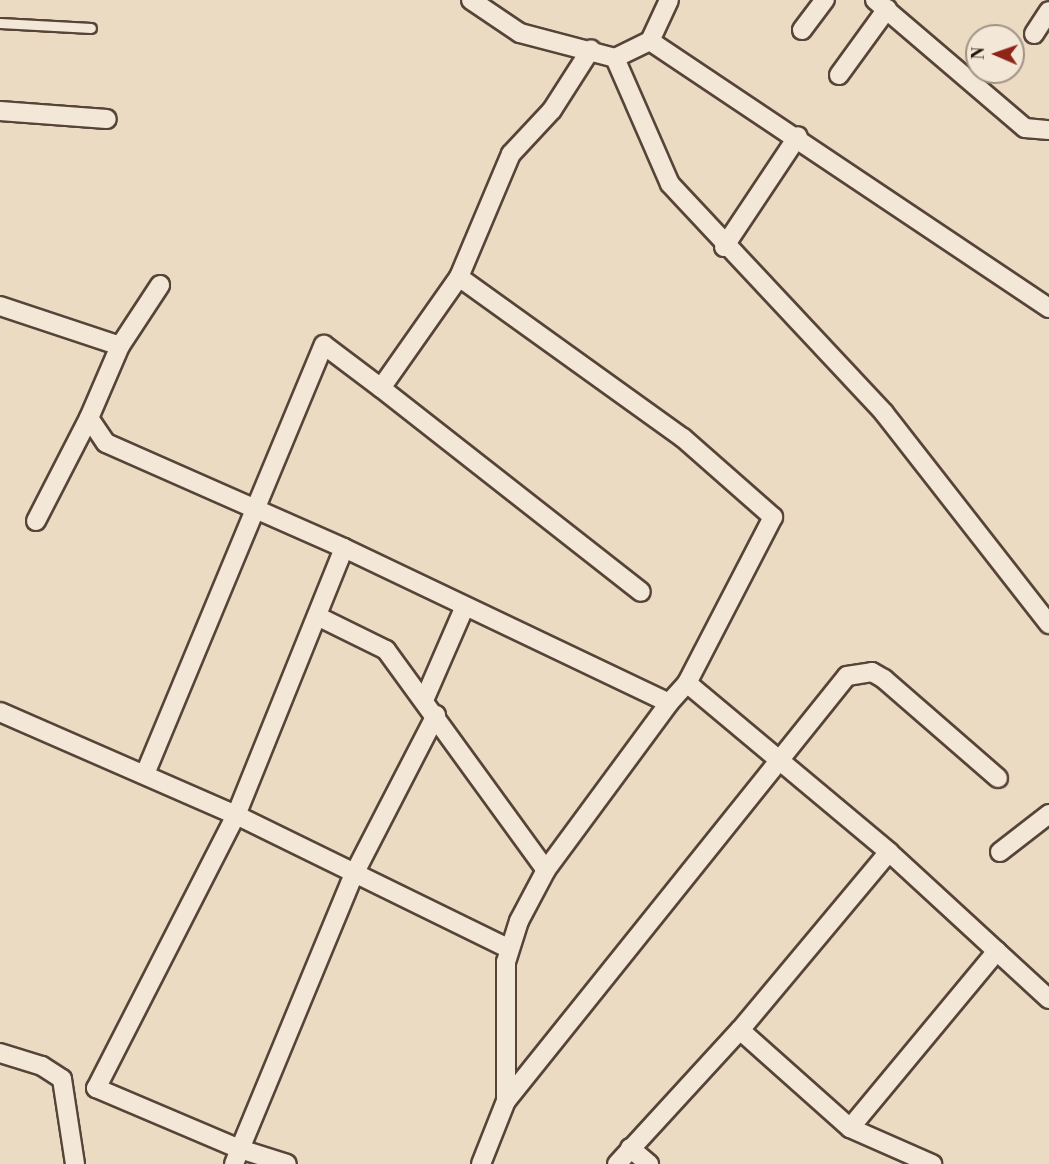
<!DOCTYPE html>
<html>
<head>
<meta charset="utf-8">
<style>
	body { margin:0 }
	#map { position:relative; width:1049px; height:1164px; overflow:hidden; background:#ecdbc3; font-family:"Libre Bodoni",serif }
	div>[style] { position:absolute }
	.roads { filter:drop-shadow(2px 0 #574438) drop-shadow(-2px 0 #574438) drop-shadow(0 2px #574438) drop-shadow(0 -2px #574438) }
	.service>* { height:9px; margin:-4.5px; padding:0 4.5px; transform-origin:4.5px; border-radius:4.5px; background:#f3e8d8 }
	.minor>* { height:18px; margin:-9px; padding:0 9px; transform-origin:9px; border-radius:9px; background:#f3e8d8 }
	span { translate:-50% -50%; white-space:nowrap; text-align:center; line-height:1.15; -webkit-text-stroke:5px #f3e8d8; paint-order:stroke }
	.north { position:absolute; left:965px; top:24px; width:60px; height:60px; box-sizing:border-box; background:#f3e8d8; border:2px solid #a19285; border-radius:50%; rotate:272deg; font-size:16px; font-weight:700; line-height:24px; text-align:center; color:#251209 }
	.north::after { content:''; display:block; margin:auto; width:21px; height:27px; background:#8f2418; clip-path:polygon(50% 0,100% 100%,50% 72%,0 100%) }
</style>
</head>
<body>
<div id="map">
	<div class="roads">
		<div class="service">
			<div style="left:0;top:23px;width:91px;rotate:3.1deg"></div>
		</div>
		<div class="minor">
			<div style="left:471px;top:0;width:59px;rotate:34deg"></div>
			<div style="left:520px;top:33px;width:98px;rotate:14.7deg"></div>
			<div style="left:615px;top:58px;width:137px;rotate:66.4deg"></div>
			<div style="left:670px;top:184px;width:313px;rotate:46.9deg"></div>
			<div style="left:884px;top:413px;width:268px;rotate:52deg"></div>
			<div style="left:875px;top:0;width:197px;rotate:40.5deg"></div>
			<div style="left:1025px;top:128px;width:24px;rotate:5deg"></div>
			<div style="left:802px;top:30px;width:38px;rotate:-53deg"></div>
			<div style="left:1034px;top:34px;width:27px;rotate:-57deg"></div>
			<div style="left:650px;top:41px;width:480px;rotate:33.8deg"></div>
			<div style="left:615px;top:58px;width:39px;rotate:-26deg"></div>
			<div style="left:650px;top:41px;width:45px;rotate:-65.1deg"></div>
			<div style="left:839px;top:75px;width:82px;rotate:-54deg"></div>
			<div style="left:0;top:111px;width:107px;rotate:4.3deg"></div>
			<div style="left:724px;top:247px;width:133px;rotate:-56.3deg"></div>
			<div style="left:0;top:306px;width:126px;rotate:18.4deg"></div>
			<div style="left:120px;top:346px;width:78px;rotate:113.3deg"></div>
			<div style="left:89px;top:418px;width:30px;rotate:56deg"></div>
			<div style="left:106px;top:443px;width:260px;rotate:23.8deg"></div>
			<div style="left:344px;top:548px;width:360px;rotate:25.5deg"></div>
			<div style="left:669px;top:703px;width:27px;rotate:-48deg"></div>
			<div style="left:687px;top:683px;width:187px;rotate:-62.6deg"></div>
			<div style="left:773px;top:517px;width:120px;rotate:-138.7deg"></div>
			<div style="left:683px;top:438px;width:276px;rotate:-144.3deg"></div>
			<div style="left:459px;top:277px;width:134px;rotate:-67.1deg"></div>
			<div style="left:511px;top:154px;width:60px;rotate:-47deg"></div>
			<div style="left:552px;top:110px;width:72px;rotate:-57.4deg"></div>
			<div style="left:120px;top:346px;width:73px;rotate:-56.7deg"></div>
			<div style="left:381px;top:388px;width:330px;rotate:38.1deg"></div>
			<div style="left:36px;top:521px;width:116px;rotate:-62.8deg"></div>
			<div style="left:344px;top:548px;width:288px;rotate:112deg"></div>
			<div style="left:236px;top:815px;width:307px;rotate:117.1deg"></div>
			<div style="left:96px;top:1088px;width:156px;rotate:23deg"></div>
			<div style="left:240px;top:1149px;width:298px;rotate:-67.5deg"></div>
			<div style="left:354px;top:874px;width:179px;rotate:-62.7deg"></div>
			<div style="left:317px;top:616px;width:77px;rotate:26.2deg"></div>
			<div style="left:386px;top:650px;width:272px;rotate:54deg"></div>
			<div style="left:687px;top:683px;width:263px;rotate:39.9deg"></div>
			<div style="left:889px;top:852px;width:217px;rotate:42.6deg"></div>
			<div style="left:425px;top:698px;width:100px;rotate:-66.5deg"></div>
			<div style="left:0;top:712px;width:257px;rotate:23.6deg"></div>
			<div style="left:236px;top:815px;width:304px;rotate:26.1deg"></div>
			<div style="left:145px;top:774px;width:465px;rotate:-67.4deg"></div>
			<div style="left:324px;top:345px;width:71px;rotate:37deg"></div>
			<div style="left:381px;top:388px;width:136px;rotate:-54.9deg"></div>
			<div style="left:1000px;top:852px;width:62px;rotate:-37.8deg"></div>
			<div style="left:740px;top:1030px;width:147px;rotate:41.7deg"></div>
			<div style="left:850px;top:1128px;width:90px;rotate:23.7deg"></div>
			<div style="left:0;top:1053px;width:44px;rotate:17.2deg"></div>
			<div style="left:42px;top:1066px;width:24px;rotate:33deg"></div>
			<div style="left:62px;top:1079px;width:86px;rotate:81.3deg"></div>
			<div style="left:506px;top:1101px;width:545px;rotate:-51.26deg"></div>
			<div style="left:847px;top:676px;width:25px;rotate:-9deg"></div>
			<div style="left:872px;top:672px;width:14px;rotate:30deg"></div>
			<div style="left:884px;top:679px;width:151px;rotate:41deg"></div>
			<div style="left:850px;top:1128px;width:230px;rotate:-50.3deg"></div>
			<div style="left:630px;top:1148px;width:25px;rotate:40deg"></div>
			<div style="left:234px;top:1164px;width:16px;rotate:-68deg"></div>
			<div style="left:240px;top:1149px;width:49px;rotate:17.7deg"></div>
			<div style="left:481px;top:1164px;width:68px;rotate:-68.4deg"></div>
			<div style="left:506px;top:1101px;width:139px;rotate:-90deg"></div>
			<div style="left:506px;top:962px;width:43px;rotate:-72.4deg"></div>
			<div style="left:519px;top:921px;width:58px;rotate:-62.1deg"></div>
			<div style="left:546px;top:870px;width:207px;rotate:-53.6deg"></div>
			<div style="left:617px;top:1164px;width:182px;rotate:-47.5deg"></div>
			<div style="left:740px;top:1030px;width:232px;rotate:-50.1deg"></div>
		</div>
	</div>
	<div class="north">N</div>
</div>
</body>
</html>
